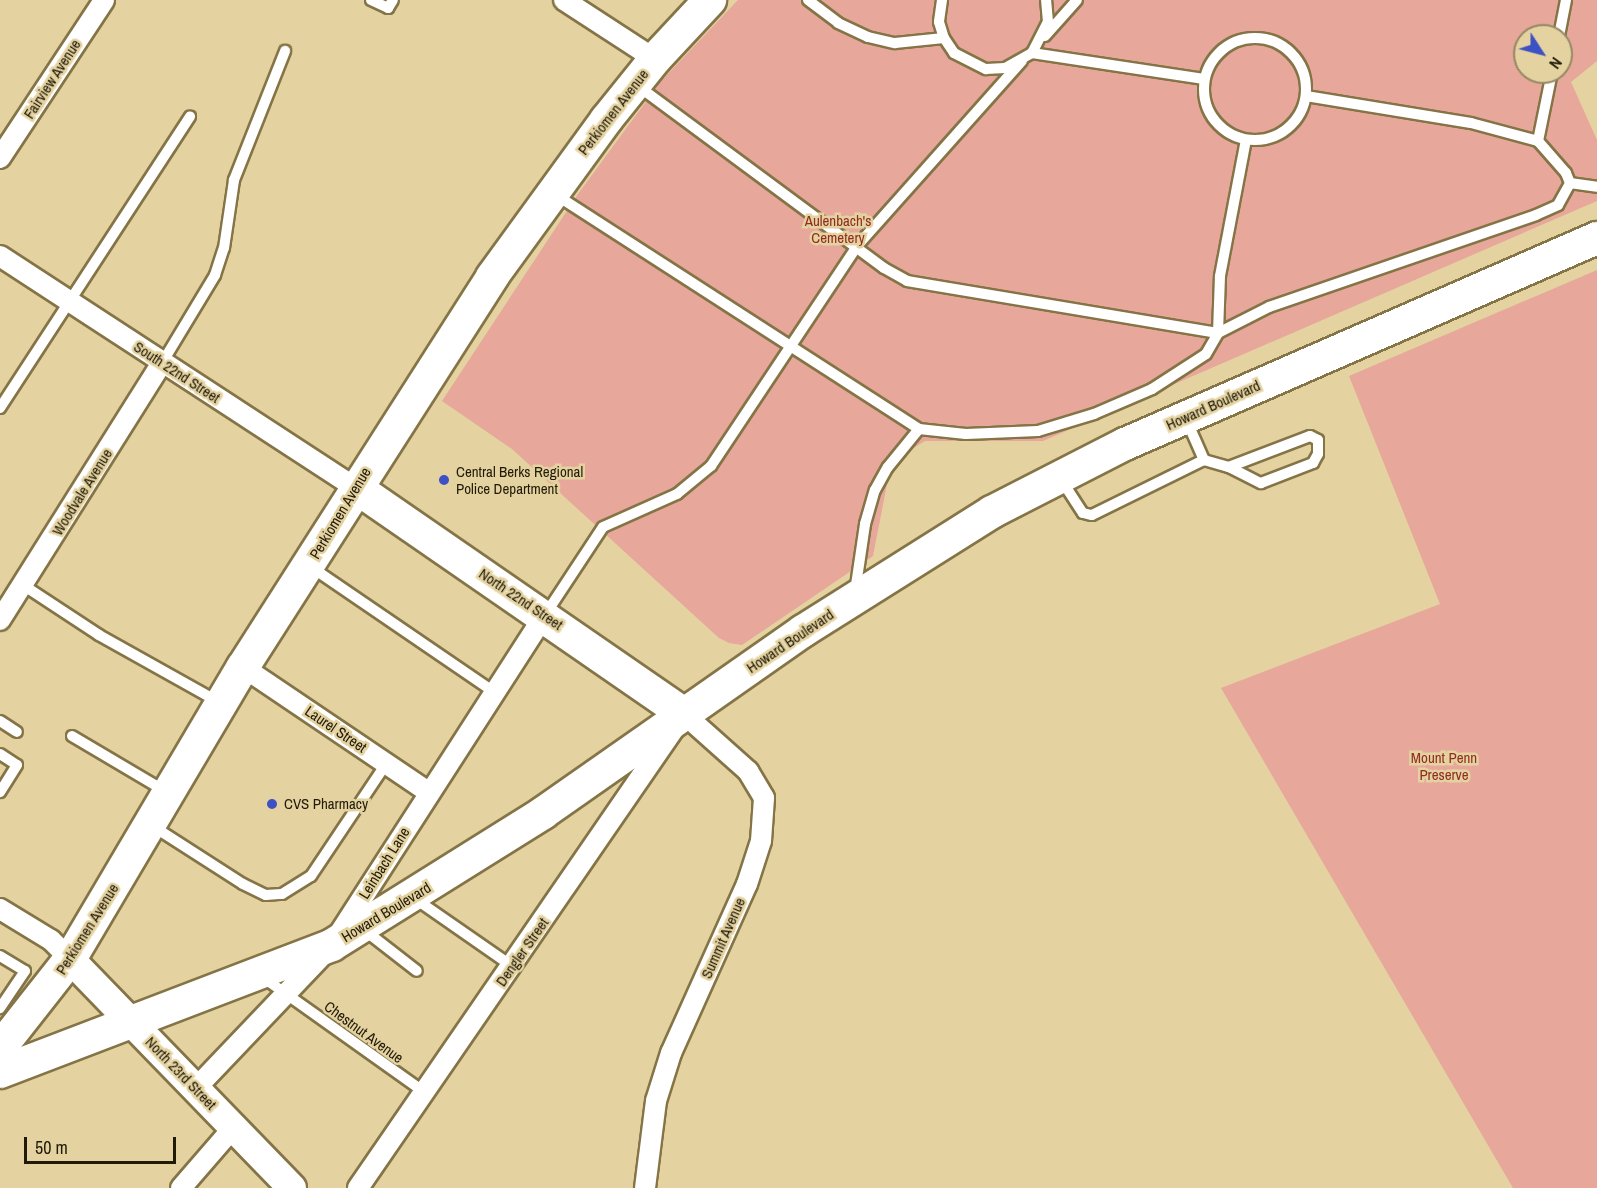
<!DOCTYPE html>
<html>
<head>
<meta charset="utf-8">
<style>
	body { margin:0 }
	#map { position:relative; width:1597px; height:1188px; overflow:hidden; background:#e4d2a1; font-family:"Archivo Narrow",sans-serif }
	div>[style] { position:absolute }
	.green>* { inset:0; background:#e7a79b }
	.roads { filter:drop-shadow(2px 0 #847446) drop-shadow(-2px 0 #847446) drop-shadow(0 2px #847446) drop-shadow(0 -2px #847446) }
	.service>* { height:10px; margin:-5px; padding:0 5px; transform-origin:5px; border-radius:5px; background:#fff }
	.service>.ring { margin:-5px; padding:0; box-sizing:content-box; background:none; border:10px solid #fff; border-radius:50% }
	.minor>* { height:20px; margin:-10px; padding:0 10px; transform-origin:10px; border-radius:10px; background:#fff }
	.secondary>* { height:28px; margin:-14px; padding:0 14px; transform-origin:14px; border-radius:14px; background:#fff }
	.primary>* { height:32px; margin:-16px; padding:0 16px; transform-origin:16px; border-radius:16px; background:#fff }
	.dots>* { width:16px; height:16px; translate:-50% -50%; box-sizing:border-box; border:3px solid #e4d2a1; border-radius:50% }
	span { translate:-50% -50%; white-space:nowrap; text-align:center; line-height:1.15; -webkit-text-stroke:5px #e4d2a1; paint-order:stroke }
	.street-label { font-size:15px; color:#201a07 }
	.park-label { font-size:15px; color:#912c20 }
	.poi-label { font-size:15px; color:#201a07 }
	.left { translate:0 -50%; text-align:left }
	.north { position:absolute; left:1513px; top:24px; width:60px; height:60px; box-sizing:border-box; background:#e4d2a1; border:2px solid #968863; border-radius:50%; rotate:126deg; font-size:16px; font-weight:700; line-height:24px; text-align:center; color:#201a07 }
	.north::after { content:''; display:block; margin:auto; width:21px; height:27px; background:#3c51c4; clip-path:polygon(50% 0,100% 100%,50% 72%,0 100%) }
	.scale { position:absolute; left:24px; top:1137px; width:152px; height:27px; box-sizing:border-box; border:3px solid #201a07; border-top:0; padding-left:8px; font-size:18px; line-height:21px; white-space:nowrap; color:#201a07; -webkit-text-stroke:4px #e4d2a1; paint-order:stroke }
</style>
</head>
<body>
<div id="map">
	<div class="green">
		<div style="clip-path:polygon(evenodd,738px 0,1597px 0,1597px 61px,1571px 82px,1597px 140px,1597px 201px,1043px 441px,925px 441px,912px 449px,888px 479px,873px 556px,742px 645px,729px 643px,719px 638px,512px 449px,442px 401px,578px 194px,661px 81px,738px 0,1525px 36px,1561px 36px,1561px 72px,1525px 72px,1525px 36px)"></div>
		<div style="clip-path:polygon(1597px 270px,1597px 1188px,1513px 1188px,1221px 688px,1440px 604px,1349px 376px)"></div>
	</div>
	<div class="roads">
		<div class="service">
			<div style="left:371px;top:0;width:19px;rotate:25deg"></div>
			<div style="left:388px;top:8px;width:9px;rotate:-58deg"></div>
			<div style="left:808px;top:0;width:38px;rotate:37deg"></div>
			<div style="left:838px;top:23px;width:33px;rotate:25deg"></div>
			<div style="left:868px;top:37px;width:28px;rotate:13deg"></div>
			<div style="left:895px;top:43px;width:49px;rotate:-5.8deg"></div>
			<div style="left:942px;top:0;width:22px;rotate:98deg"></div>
			<div style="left:939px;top:22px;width:17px;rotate:73deg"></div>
			<div style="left:944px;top:38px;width:18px;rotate:56deg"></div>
			<div style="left:954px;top:53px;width:36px;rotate:27deg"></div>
			<div style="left:986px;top:69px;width:19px;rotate:-3deg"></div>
			<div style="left:1005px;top:68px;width:31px;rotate:-29deg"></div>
			<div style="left:1032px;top:53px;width:35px;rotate:-63deg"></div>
			<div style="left:1048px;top:22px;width:22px;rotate:-95deg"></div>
			<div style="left:1045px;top:36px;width:48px;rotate:-48.4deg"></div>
			<div style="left:1559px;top:36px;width:37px;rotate:-79deg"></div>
			<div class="ring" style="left:1204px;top:38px;width:92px;height:92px"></div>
			<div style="left:1032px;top:53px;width:174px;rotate:8.6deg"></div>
			<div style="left:638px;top:86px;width:306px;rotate:36.5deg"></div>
			<div style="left:884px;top:268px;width:26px;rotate:29deg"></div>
			<div style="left:907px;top:281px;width:315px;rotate:9.5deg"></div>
			<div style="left:1218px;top:333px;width:57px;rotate:-88deg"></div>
			<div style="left:1220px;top:276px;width:138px;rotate:-79.2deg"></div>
			<div style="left:1306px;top:96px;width:167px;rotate:9.3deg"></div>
			<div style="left:1471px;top:123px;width:69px;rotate:15deg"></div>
			<div style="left:1538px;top:141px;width:70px;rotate:-78.5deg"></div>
			<div style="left:1570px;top:183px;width:27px;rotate:8deg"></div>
			<div style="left:556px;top:195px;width:432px;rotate:32.8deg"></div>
			<div style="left:162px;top:363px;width:103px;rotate:-58.9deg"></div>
			<div style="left:215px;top:275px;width:28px;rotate:-72deg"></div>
			<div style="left:224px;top:248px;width:69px;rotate:-81.6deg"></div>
			<div style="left:234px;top:180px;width:139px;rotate:-68.4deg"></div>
			<div style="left:0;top:408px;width:348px;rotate:-56.9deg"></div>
			<div style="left:1186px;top:419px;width:45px;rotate:66.3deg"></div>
			<div style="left:1062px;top:481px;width:38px;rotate:57deg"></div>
			<div style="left:1083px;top:513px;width:9px;rotate:13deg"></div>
			<div style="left:1092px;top:515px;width:125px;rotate:-26.2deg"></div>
			<div style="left:1204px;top:460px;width:26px;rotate:16deg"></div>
			<div style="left:1229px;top:467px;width:36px;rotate:27deg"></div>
			<div style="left:1261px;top:483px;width:56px;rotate:-21deg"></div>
			<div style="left:1313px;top:463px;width:10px;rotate:-61deg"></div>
			<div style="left:1318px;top:454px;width:14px;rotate:-90deg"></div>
			<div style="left:1318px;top:440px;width:9px;rotate:-153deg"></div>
			<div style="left:1310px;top:436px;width:87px;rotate:159.1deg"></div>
			<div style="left:311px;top:567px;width:220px;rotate:34.3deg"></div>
			<div style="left:23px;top:585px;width:91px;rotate:33.3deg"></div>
			<div style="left:99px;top:635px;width:137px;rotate:29.2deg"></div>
			<div style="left:855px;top:592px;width:69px;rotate:-81.6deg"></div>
			<div style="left:865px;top:524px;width:35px;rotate:-74deg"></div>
			<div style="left:875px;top:490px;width:26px;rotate:-61deg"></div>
			<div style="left:888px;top:467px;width:49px;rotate:-50.8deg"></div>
			<div style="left:919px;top:429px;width:47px;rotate:6.1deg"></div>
			<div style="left:966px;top:434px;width:72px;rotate:-2.4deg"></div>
			<div style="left:1038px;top:431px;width:59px;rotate:-16.9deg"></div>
			<div style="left:1094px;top:414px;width:63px;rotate:-23.3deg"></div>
			<div style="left:1152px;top:389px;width:64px;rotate:-32.9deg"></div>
			<div style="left:1206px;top:354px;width:24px;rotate:-60deg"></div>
			<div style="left:1218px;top:333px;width:57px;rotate:-27deg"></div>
			<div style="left:1269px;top:307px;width:282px;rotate:-19deg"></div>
			<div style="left:1536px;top:215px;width:24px;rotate:-24deg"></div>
			<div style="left:1558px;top:205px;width:25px;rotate:-61deg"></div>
			<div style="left:1570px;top:183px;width:11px;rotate:-112deg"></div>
			<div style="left:1566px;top:173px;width:43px;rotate:-131.2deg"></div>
			<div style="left:545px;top:615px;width:105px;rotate:-56.6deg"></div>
			<div style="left:603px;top:527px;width:81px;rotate:-24deg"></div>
			<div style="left:677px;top:494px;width:44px;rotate:-39.5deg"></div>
			<div style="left:711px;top:466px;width:264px;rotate:-56.4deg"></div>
			<div style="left:857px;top:246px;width:248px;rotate:-48.3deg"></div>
			<div style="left:0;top:721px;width:20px;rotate:33deg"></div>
			<div style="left:72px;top:736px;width:108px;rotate:30.6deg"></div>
			<div style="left:0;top:754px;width:20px;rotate:33deg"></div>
			<div style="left:17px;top:765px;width:32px;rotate:122deg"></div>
			<div style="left:151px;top:825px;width:109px;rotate:32.7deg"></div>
			<div style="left:243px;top:884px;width:25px;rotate:26deg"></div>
			<div style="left:266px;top:895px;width:16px;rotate:-4deg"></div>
			<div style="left:282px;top:894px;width:34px;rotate:-32deg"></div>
			<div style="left:311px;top:876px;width:135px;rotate:-56.2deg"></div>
			<div style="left:414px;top:898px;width:119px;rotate:34.8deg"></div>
			<div style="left:363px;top:929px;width:68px;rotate:37.9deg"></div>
			<div style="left:0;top:956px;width:29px;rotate:31deg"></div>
			<div style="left:25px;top:971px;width:45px;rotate:124deg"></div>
			<div style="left:261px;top:976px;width:200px;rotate:35.4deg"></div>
		</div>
		<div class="minor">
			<div style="left:564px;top:0;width:108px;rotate:33deg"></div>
			<div style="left:0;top:158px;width:189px;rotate:-56.6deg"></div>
			<div style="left:0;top:256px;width:424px;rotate:33.1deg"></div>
			<div style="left:0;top:620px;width:304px;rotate:-57.8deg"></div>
			<div style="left:243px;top:667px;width:223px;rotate:34deg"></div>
			<div style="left:0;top:909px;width:60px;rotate:31.3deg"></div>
			<div style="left:51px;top:940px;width:27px;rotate:45deg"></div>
			<div style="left:196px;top:1088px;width:197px;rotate:-46.4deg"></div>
			<div style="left:332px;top:945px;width:393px;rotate:-57.2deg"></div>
			<div style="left:181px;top:1188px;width:79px;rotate:-49.1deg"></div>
			<div style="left:358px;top:1188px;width:575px;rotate:-55.48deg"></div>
			<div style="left:684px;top:714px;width:86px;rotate:41.7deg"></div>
			<div style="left:748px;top:771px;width:31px;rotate:59deg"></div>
			<div style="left:764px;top:798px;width:43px;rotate:94deg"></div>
			<div style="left:761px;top:841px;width:45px;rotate:108deg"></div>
			<div style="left:747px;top:884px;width:185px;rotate:114.2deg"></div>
			<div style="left:671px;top:1053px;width:50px;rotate:107.4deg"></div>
			<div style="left:656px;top:1101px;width:88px;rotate:97.2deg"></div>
		</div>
		<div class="secondary">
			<div style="left:70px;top:959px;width:319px;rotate:45.9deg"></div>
		</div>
		<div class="primary">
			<div style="left:355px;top:487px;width:400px;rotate:34.6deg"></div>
			<div style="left:0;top:1048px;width:113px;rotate:-51.8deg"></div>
			<div style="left:70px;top:959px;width:339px;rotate:-59.4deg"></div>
			<div style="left:243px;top:667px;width:463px;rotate:-57.4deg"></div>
			<div style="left:492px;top:277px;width:194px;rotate:-54deg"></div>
			<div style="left:606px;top:120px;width:78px;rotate:-51.2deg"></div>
			<div style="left:655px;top:59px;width:81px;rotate:-47deg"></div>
			<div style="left:0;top:1072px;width:355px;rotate:-20.9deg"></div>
			<div style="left:332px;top:945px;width:249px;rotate:-32deg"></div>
			<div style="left:543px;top:813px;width:317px;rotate:-35deg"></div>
			<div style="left:803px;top:631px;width:223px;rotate:-32.2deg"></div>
			<div style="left:992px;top:512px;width:149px;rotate:-27.1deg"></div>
			<div style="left:1125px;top:444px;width:515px;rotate:-23.58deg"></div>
		</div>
	</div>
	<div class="dots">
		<div style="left:444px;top:480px;background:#3c51c4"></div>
		<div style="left:272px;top:804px;background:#3c51c4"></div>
	</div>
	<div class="street-label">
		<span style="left:52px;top:79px;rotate:-57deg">Fairview Avenue</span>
		<span style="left:613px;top:112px;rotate:-52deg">Perkiomen Avenue</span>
		<span style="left:177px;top:372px;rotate:33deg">South 22nd Street</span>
		<span style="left:1213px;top:405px;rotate:-24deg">Howard Boulevard</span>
		<span style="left:82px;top:492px;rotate:-58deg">Woodvale Avenue</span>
		<span style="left:340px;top:513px;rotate:-59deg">Perkiomen Avenue</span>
		<span style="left:521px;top:599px;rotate:34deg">North 22nd Street</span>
		<span style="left:790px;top:641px;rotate:-34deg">Howard Boulevard</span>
		<span style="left:336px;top:729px;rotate:34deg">Laurel Street</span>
		<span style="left:384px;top:863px;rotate:-58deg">Leinbach Lane</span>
		<span style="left:386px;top:912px;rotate:-31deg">Howard Boulevard</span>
		<span style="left:87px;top:929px;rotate:-58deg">Perkiomen Avenue</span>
		<span style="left:723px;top:938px;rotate:-66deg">Summit Avenue</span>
		<span style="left:522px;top:952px;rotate:-55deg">Dengler Street</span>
		<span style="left:364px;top:1032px;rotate:36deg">Chestnut Avenue</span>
		<span style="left:181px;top:1073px;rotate:46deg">North 23rd Street</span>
	</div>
	<div class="park-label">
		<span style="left:838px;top:229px">Aulenbach's<br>Cemetery</span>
		<span style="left:1444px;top:766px">Mount Penn<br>Preserve</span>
	</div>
	<div class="poi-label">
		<span class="left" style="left:456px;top:480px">Central Berks Regional<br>Police Department</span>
		<span class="left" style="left:284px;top:804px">CVS Pharmacy</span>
	</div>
	<div class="north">N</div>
	<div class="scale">50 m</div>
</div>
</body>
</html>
